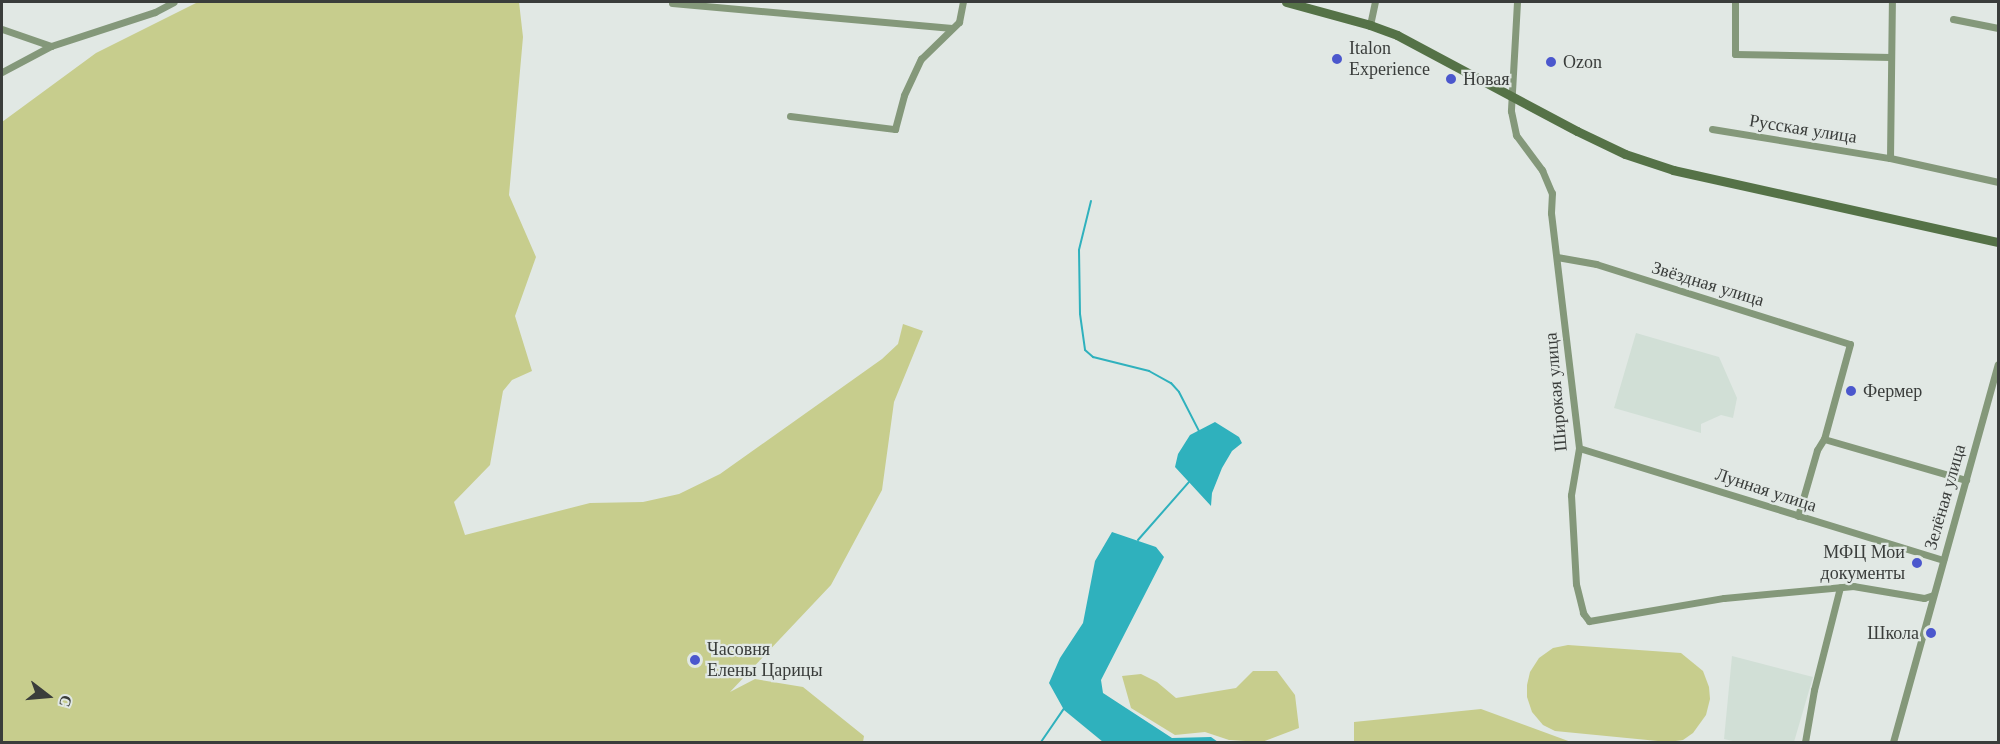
<!DOCTYPE html>
<html>
<head>
<meta charset="utf-8">
<style>
	body { margin:0 }
	#map { position:relative; width:2000px; height:744px; overflow:hidden; background:#e1e8e4; font-family:"Times New Roman",serif }
	div>[style] { position:absolute }
	.built>* { inset:0; background:#d1dfd6 }
	.green>* { inset:0; background:#c7cd8d }
	.water>* { inset:0; background:#2fb1bd }
	.stream>* { height:2px; margin:-1px; padding:0 1px; transform-origin:1px; border-radius:1px; background:#2fb1bd }
	.street>* { height:7px; margin:-3.5px; padding:0 3.5px; transform-origin:3.5px; border-radius:3.5px; background:#84987a }
	.secondary>* { height:9px; margin:-4.5px; padding:0 4.5px; transform-origin:4.5px; border-radius:4.5px; background:#557247 }
	.dots>* { width:16px; height:16px; translate:-50% -50%; box-sizing:border-box; border:3px solid #e1e8e4; border-radius:50% }
	span { translate:-50% -50%; white-space:nowrap; text-align:center; line-height:1.15; -webkit-text-stroke:4.5px #e1e8e4; paint-order:stroke }
	.poi-label { font-size:18px; color:#3a3d3b }
	.left { translate:0 -50%; text-align:left }
	.right { translate:-100% -50%; text-align:right }
	.street-label { font-size:18px; color:#3a3d3b }
	.frame { position:absolute; inset:0; border:3px solid #3a3d3b; pointer-events:none }
	.north { position:absolute; left:18px; top:666px; width:60px; height:60px; -webkit-text-stroke:4px #e1e8e4; paint-order:stroke; rotate:106deg; font-size:16px; font-weight:700; line-height:24px; text-align:center; color:#3a3d3b }
	.north::after { content:''; display:block; margin:auto; width:21px; height:27px; background:#3a3d3b; clip-path:polygon(50% 0,100% 100%,50% 72%,0 100%) }
</style>
</head>
<body>
<div id="map">
	<div class="built">
		<div style="clip-path:polygon(1636px 333px,1719px 357px,1737px 398px,1733px 418px,1721px 415px,1701px 424px,1701px 433px,1614px 408px)"></div>
		<div style="clip-path:polygon(1732px 656px,1813px 677px,1794px 742px,1737px 742px,1724px 739px)"></div>
	</div>
	<div class="green">
		<div style="clip-path:polygon(198px 2px,519px 2px,523px 37px,509px 195px,536px 257px,515px 316px,532px 371px,512px 380px,503px 391px,490px 465px,454px 502px,465px 535px,590px 503px,643px 502px,679px 494px,720px 474px,882px 359px,898px 344px,903px 324px,923px 331px,894px 402px,882px 490px,831px 585px,730px 692px,755px 679px,803px 687px,864px 736px,863px 742px,2px 742px,2px 122px,96px 53px)"></div>
		<div style="clip-path:polygon(1568px 645px,1681px 653px,1703px 671px,1709px 687px,1710px 699px,1706px 715px,1693px 733px,1683px 740px,1668px 742px,1555px 731px,1543px 725px,1532px 712px,1527px 697px,1527px 685px,1530px 672px,1539px 658px,1553px 648px)"></div>
		<div style="clip-path:polygon(1253px 671px,1277px 671px,1295px 695px,1299px 728px,1262px 742px,1229px 740px,1205px 732px,1175px 735px,1131px 708px,1122px 676px,1141px 674px,1157px 682px,1176px 698px,1236px 688px)"></div>
		<div style="clip-path:polygon(1481px 709px,1571px 742px,1354px 742px,1354px 722px)"></div>
	</div>
	<div class="water">
		<div style="clip-path:polygon(1215px 422px,1239px 437px,1242px 443px,1232px 451px,1222px 468px,1212px 493px,1211px 506px,1175px 467px,1178px 454px,1190px 435px)"></div>
		<div style="clip-path:polygon(1112px 532px,1156px 547px,1164px 557px,1101px 680px,1103px 693px,1172px 738px,1211px 737px,1218px 742px,1103px 742px,1064px 710px,1049px 683px,1060px 658px,1083px 623px,1095px 561px)"></div>
	</div>
	<div class="stream">
		<div style="left:1091px;top:201px;width:50px;rotate:103.8deg"></div>
		<div style="left:1079px;top:250px;width:64px;rotate:89.1deg"></div>
		<div style="left:1080px;top:314px;width:36px;rotate:82deg"></div>
		<div style="left:1085px;top:350px;width:11px;rotate:41deg"></div>
		<div style="left:1093px;top:357px;width:58px;rotate:14deg"></div>
		<div style="left:1149px;top:371px;width:25px;rotate:29deg"></div>
		<div style="left:1171px;top:383px;width:12px;rotate:48deg"></div>
		<div style="left:1179px;top:392px;width:44px;rotate:62.9deg"></div>
		<div style="left:1138px;top:540px;width:77px;rotate:-48.7deg"></div>
		<div style="left:1041px;top:742px;width:42px;rotate:-55.6deg"></div>
	</div>
	<div class="street">
		<div style="left:1517px;top:2px;width:109px;rotate:93.2deg"></div>
		<div style="left:1511px;top:111px;width:25px;rotate:78deg"></div>
		<div style="left:1516px;top:135px;width:44px;rotate:53.4deg"></div>
		<div style="left:1542px;top:170px;width:25px;rotate:67deg"></div>
		<div style="left:1552px;top:193px;width:20px;rotate:93deg"></div>
		<div style="left:1551px;top:213px;width:237px;rotate:83.2deg"></div>
		<div style="left:1579px;top:448px;width:48px;rotate:99.7deg"></div>
		<div style="left:1571px;top:495px;width:89px;rotate:86.8deg"></div>
		<div style="left:1576px;top:584px;width:30px;rotate:76deg"></div>
		<div style="left:1583px;top:613px;width:10px;rotate:53deg"></div>
		<div style="left:1589px;top:621px;width:137px;rotate:-9.7deg"></div>
		<div style="left:1724px;top:598px;width:130px;rotate:-5.3deg"></div>
		<div style="left:1853px;top:586px;width:72px;rotate:9.6deg"></div>
		<div style="left:1924px;top:598px;width:9px;rotate:-18deg"></div>
		<div style="left:1735px;top:2px;width:52px;rotate:90deg"></div>
		<div style="left:1735px;top:54px;width:156px;rotate:1.1deg"></div>
		<div style="left:672px;top:3px;width:281px;rotate:5.1deg"></div>
		<div style="left:1953px;top:19px;width:46px;rotate:11.3deg"></div>
		<div style="left:1370px;top:25px;width:24px;rotate:-78deg"></div>
		<div style="left:2px;top:29px;width:52px;rotate:19.1deg"></div>
		<div style="left:2px;top:72px;width:55px;rotate:-28deg"></div>
		<div style="left:51px;top:46px;width:109px;rotate:-18.1deg"></div>
		<div style="left:155px;top:12px;width:21px;rotate:-28deg"></div>
		<div style="left:790px;top:116px;width:106px;rotate:7.1deg"></div>
		<div style="left:895px;top:129px;width:35px;rotate:-75deg"></div>
		<div style="left:904px;top:95px;width:40px;rotate:-65deg"></div>
		<div style="left:921px;top:59px;width:53px;rotate:-44.2deg"></div>
		<div style="left:959px;top:22px;width:20px;rotate:-79deg"></div>
		<div style="left:1712px;top:129px;width:180px;rotate:9.3deg"></div>
		<div style="left:1890px;top:158px;width:111px;rotate:12.5deg"></div>
		<div style="left:1890px;top:158px;width:156px;rotate:-89.3deg"></div>
		<div style="left:1557px;top:257px;width:40px;rotate:10deg"></div>
		<div style="left:1596px;top:264px;width:266px;rotate:17.5deg"></div>
		<div style="left:1850px;top:344px;width:98px;rotate:105.3deg"></div>
		<div style="left:1824px;top:439px;width:148px;rotate:16.1deg"></div>
		<div style="left:1579px;top:448px;width:381px;rotate:17.1deg"></div>
		<div style="left:1798px;top:516px;width:69px;rotate:-73.9deg"></div>
		<div style="left:1817px;top:450px;width:13px;rotate:-58deg"></div>
		<div style="left:1805px;top:742px;width:53px;rotate:-80.2deg"></div>
		<div style="left:1814px;top:690px;width:106px;rotate:-75.8deg"></div>
		<div style="left:1893px;top:742px;width:392px;rotate:-74.5deg"></div>
	</div>
	<div class="secondary">
		<div style="left:1286px;top:2px;width:87px;rotate:15.3deg"></div>
		<div style="left:1370px;top:25px;width:29px;rotate:20deg"></div>
		<div style="left:1397px;top:35px;width:204px;rotate:28.1deg"></div>
		<div style="left:1577px;top:131px;width:53px;rotate:25.6deg"></div>
		<div style="left:1625px;top:154px;width:51px;rotate:18.4deg"></div>
		<div style="left:1673px;top:170px;width:333px;rotate:12.5deg"></div>
	</div>
	<div class="dots">
		<div style="left:1337px;top:59px;background:#4b57cd"></div>
		<div style="left:1551px;top:62px;background:#4b57cd"></div>
		<div style="left:1451px;top:79px;background:#4b57cd"></div>
		<div style="left:1851px;top:391px;background:#4b57cd"></div>
		<div style="left:1917px;top:563px;background:#4b57cd"></div>
		<div style="left:1931px;top:633px;background:#4b57cd"></div>
		<div style="left:695px;top:660px;background:#4b57cd"></div>
	</div>
	<div class="poi-label">
		<span class="left" style="left:1349px;top:59px">Italon<br>Experience</span>
		<span class="left" style="left:1563px;top:62px">Ozon</span>
		<span class="left" style="left:1463px;top:79px">Новая</span>
		<span class="left" style="left:1863px;top:391px">Фермер</span>
		<span class="right" style="left:1905px;top:563px">МФЦ Мои<br>документы</span>
		<span class="right" style="left:1919px;top:633px">Школа</span>
		<span class="left" style="left:707px;top:660px">Часовня<br>Елены Царицы</span>
	</div>
	<div class="street-label">
		<span style="left:1803px;top:129px;rotate:9deg">Русская улица</span>
		<span style="left:1708px;top:284px;rotate:17deg">Звёздная улица</span>
		<span style="left:1556px;top:392px;rotate:-95deg">Широкая улица</span>
		<span style="left:1766px;top:490px;rotate:18deg">Лунная улица</span>
		<span style="left:1945px;top:497px;rotate:-74deg">Зелёная улица</span>
	</div>
	<div class="frame"></div>
	<div class="north">С</div>
</div>
</body>
</html>
